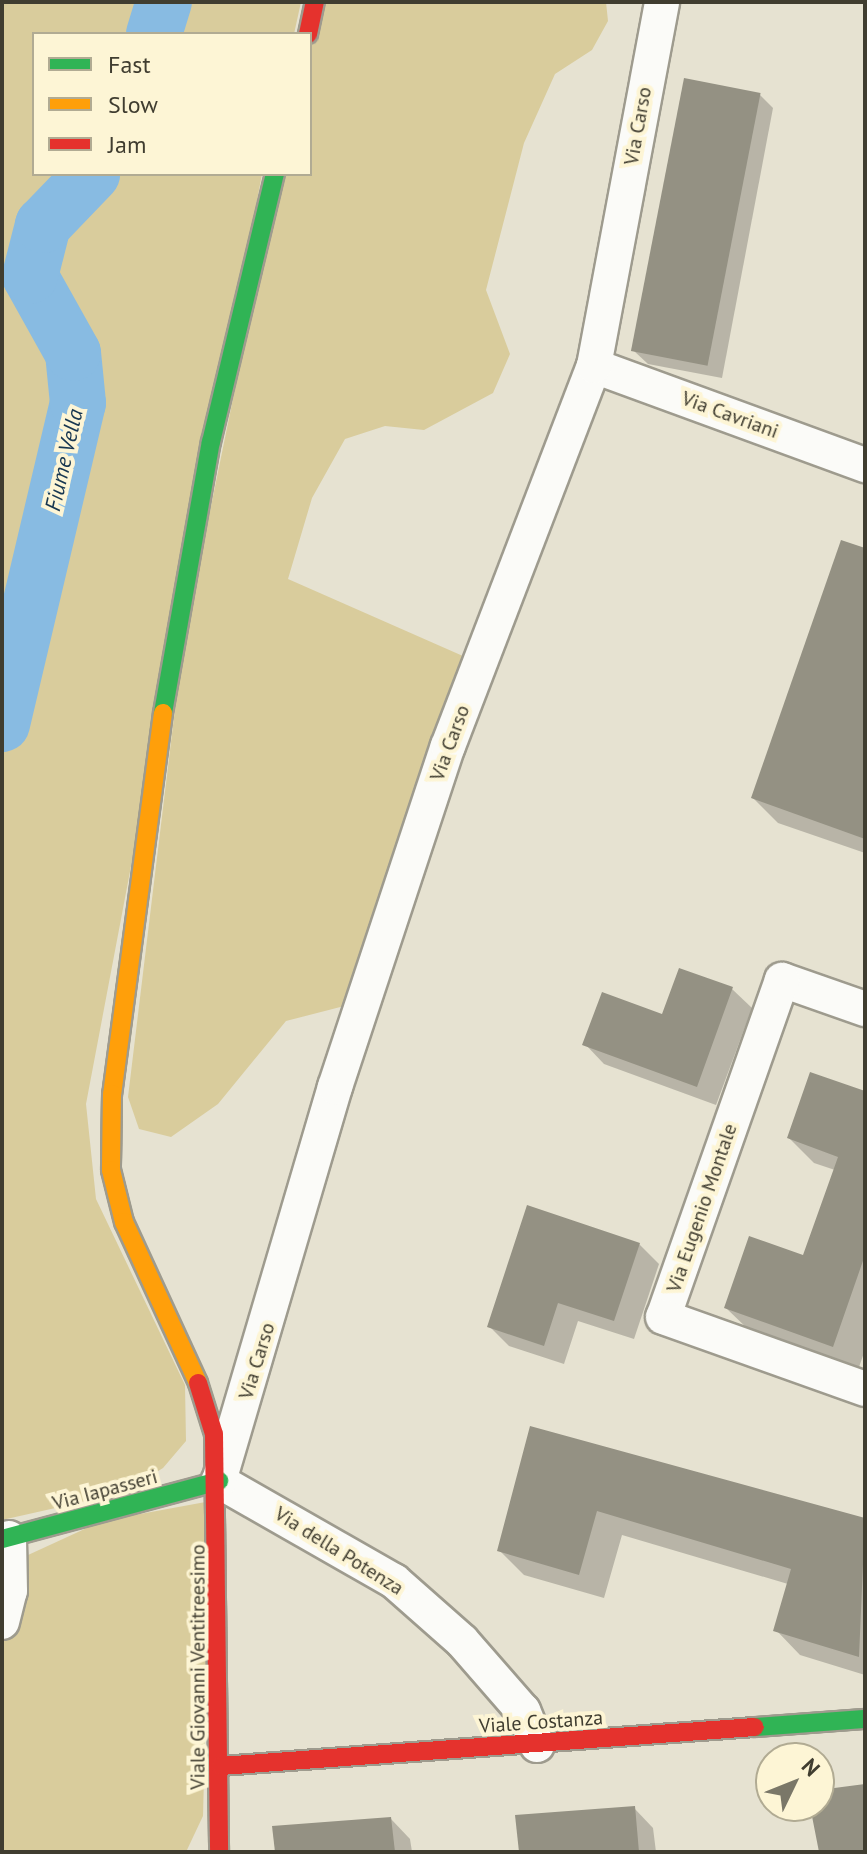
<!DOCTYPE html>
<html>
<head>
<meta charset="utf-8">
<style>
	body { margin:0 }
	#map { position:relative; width:867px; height:1854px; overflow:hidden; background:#e6e2d1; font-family:"PT Sans",sans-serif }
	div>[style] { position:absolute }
	.green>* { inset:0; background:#d9cc9c }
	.shadow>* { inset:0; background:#0003 }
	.river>* { height:56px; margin:-28px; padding:0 28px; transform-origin:28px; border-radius:28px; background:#88bbe2 }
	.building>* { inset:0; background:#949183; transform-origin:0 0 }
	.roads { filter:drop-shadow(2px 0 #9e9b8e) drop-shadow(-2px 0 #9e9b8e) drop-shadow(0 2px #9e9b8e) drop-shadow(0 -2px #9e9b8e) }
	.street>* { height:34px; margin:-17px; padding:0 17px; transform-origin:17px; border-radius:17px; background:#fbfbf8 }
	.fast>* { height:18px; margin:-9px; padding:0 9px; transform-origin:9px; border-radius:9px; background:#30b455 }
	.slow>* { height:18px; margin:-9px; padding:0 9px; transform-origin:9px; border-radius:9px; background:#ff9f0a }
	.jam>* { height:18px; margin:-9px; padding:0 9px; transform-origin:9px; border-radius:9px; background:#e5322d }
	span { translate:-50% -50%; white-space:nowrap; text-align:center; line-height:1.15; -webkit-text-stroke:8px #fdf5d5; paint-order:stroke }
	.street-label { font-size:20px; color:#403d30 }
	.water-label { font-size:22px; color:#183751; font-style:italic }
	.frame { position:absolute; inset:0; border:4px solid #403d30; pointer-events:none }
	.legend { position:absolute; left:32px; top:32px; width:280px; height:144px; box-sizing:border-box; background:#fdf5d5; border:2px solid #b1ab93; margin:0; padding:10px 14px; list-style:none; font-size:24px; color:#403d30 }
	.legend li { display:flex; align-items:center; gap:16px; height:40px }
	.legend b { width:40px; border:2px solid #b1ab93 }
	.north { position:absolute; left:755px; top:1742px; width:80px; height:80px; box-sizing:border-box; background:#fdf5d5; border:2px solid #b1ab93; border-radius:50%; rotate:47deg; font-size:22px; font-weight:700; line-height:32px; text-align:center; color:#403d30 }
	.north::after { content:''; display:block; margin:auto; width:28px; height:36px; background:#7a7768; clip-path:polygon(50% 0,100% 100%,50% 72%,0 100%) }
</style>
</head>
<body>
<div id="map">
	<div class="green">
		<div style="clip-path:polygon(2px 2px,301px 2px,294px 34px,34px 34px,34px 174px,262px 174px,86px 1104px,96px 1199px,185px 1385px,186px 1441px,163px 1468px,122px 1493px,2px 1520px)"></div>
		<div style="clip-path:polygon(321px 2px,606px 2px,608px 21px,592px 50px,555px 74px,524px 143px,486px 290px,510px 354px,493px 393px,424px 430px,385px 426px,345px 439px,312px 498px,288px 579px,472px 660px,352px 1004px,286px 1021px,218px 1104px,171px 1137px,139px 1129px,128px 1097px,183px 643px,279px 174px,310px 174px,310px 48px)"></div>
		<div style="clip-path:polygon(211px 1501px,203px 1816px,186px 1852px,2px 1852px,2px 1567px,102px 1521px)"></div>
	</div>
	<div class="shadow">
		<div style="clip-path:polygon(760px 95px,773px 108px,722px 378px,648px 364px,634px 351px)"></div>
		<div style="clip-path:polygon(865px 551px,865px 853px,778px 823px,753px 798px)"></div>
		<div style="clip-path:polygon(732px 989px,752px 1008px,716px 1105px,604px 1064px,585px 1044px)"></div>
		<div style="clip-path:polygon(865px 1093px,865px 1350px,858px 1370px,751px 1332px,726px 1308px,805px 1258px,835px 1170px,814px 1163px,789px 1138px)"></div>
		<div style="clip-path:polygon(639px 1244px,659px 1264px,634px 1339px,578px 1321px,564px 1364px,509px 1346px,489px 1326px)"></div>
		<div style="clip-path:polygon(531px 1429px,865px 1520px,865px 1675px,800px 1655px,776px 1630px,788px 1584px,622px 1535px,604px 1598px,524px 1575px,500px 1551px)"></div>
		<div style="clip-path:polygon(634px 1808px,653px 1828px,656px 1852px,521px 1852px)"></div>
		<div style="clip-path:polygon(391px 1819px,410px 1839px,412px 1852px,277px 1852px)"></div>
	</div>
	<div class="river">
		<div style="left:154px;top:34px;width:34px;rotate:-73deg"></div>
		<div style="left:2px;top:724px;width:330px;rotate:-76.7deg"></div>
		<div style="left:78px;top:403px;width:50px;rotate:-95.7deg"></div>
		<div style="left:73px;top:353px;width:88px;rotate:-119.2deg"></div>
		<div style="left:30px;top:276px;width:53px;rotate:-75.7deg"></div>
		<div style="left:43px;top:225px;width:71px;rotate:-46.1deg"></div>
	</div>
	<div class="building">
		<div style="left:684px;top:78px;width:78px;height:278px;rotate:11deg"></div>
		<div style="clip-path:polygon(841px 540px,865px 548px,865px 839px,751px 798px)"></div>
		<div style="clip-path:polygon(679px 968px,733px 987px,697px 1087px,582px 1045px,602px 992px,662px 1014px)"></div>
		<div style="clip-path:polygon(810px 1072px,865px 1091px,865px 1255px,833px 1347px,724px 1308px,749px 1236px,803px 1255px,838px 1157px,787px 1138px)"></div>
		<div style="clip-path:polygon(527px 1205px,640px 1243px,614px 1321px,558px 1303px,544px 1346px,487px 1327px)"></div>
		<div style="clip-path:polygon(530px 1426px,865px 1518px,859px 1657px,773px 1631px,791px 1569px,597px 1511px,579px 1575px,497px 1551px)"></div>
		<div style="clip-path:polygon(865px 1784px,865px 1852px,819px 1852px,810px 1806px,819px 1806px,819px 1790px)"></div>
		<div style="clip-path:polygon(635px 1806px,639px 1852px,519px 1852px,515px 1815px)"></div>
		<div style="clip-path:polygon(391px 1817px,395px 1852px,275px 1852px,272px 1826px)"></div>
	</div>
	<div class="roads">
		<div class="street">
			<div style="left:594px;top:366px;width:289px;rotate:20.1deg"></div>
			<div style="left:865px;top:1009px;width:88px;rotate:-160.7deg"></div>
			<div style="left:782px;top:980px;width:357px;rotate:109.4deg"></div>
			<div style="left:663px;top:1317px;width:214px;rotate:19.6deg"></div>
			<div style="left:2px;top:1622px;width:32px;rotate:-76deg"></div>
			<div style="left:10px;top:1591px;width:53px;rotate:-91.1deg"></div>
			<div style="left:537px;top:1745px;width:37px;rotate:-112deg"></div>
			<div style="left:523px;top:1711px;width:93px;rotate:-131.1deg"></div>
			<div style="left:462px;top:1641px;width:91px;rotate:-138.6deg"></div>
			<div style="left:394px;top:1581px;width:202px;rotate:-150.3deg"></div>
			<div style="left:219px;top:1481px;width:411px;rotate:-73.6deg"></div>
			<div style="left:335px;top:1087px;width:359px;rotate:-71.7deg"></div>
			<div style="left:448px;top:746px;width:407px;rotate:-69deg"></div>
			<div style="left:594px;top:366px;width:370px;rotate:-79.4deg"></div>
		</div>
		<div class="fast">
			<div style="left:163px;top:713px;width:275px;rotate:-80deg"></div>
			<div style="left:211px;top:442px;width:276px;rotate:-76.6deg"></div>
			<div style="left:2px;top:1539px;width:225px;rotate:-15deg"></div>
			<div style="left:755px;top:1727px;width:110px;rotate:-4.2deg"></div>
		</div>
		<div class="slow">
			<div style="left:163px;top:713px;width:384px;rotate:97.6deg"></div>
			<div style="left:112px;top:1094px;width:76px;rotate:90.8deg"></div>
			<div style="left:111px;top:1170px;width:54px;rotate:76deg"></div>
			<div style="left:124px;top:1222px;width:177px;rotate:65.3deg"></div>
		</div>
		<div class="jam">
			<div style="left:308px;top:34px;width:33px;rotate:-78deg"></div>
			<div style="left:198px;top:1383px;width:53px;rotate:72.6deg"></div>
			<div style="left:214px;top:1434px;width:418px;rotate:89.3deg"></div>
			<div style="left:221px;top:1766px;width:535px;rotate:-4.18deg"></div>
		</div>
	</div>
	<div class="street-label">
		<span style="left:638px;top:126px;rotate:-80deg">Via Carso</span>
		<span style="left:730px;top:415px;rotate:20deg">Via Cavriani</span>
		<span style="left:450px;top:743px;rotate:-70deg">Via Carso</span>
		<span style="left:702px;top:1208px;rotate:-71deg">Via Eugenio Montale</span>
		<span style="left:257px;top:1361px;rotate:-73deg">Via Carso</span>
		<span style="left:105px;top:1490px;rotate:-15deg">Via Iapasseri</span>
		<span style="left:339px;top:1551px;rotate:32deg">Via della Potenza</span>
		<span style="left:198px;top:1667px;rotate:-90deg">Viale Giovanni Ventitreesimo</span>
		<span style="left:541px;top:1722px;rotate:-4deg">Viale Costanza</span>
	</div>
	<div class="water-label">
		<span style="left:64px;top:460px;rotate:-77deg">Fiume Vella</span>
	</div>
	<div class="frame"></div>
	<ul class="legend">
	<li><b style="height:10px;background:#30b455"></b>Fast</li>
	<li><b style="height:10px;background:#ff9f0a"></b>Slow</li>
	<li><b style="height:10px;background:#e5322d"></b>Jam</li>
	</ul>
	<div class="north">N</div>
</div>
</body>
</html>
